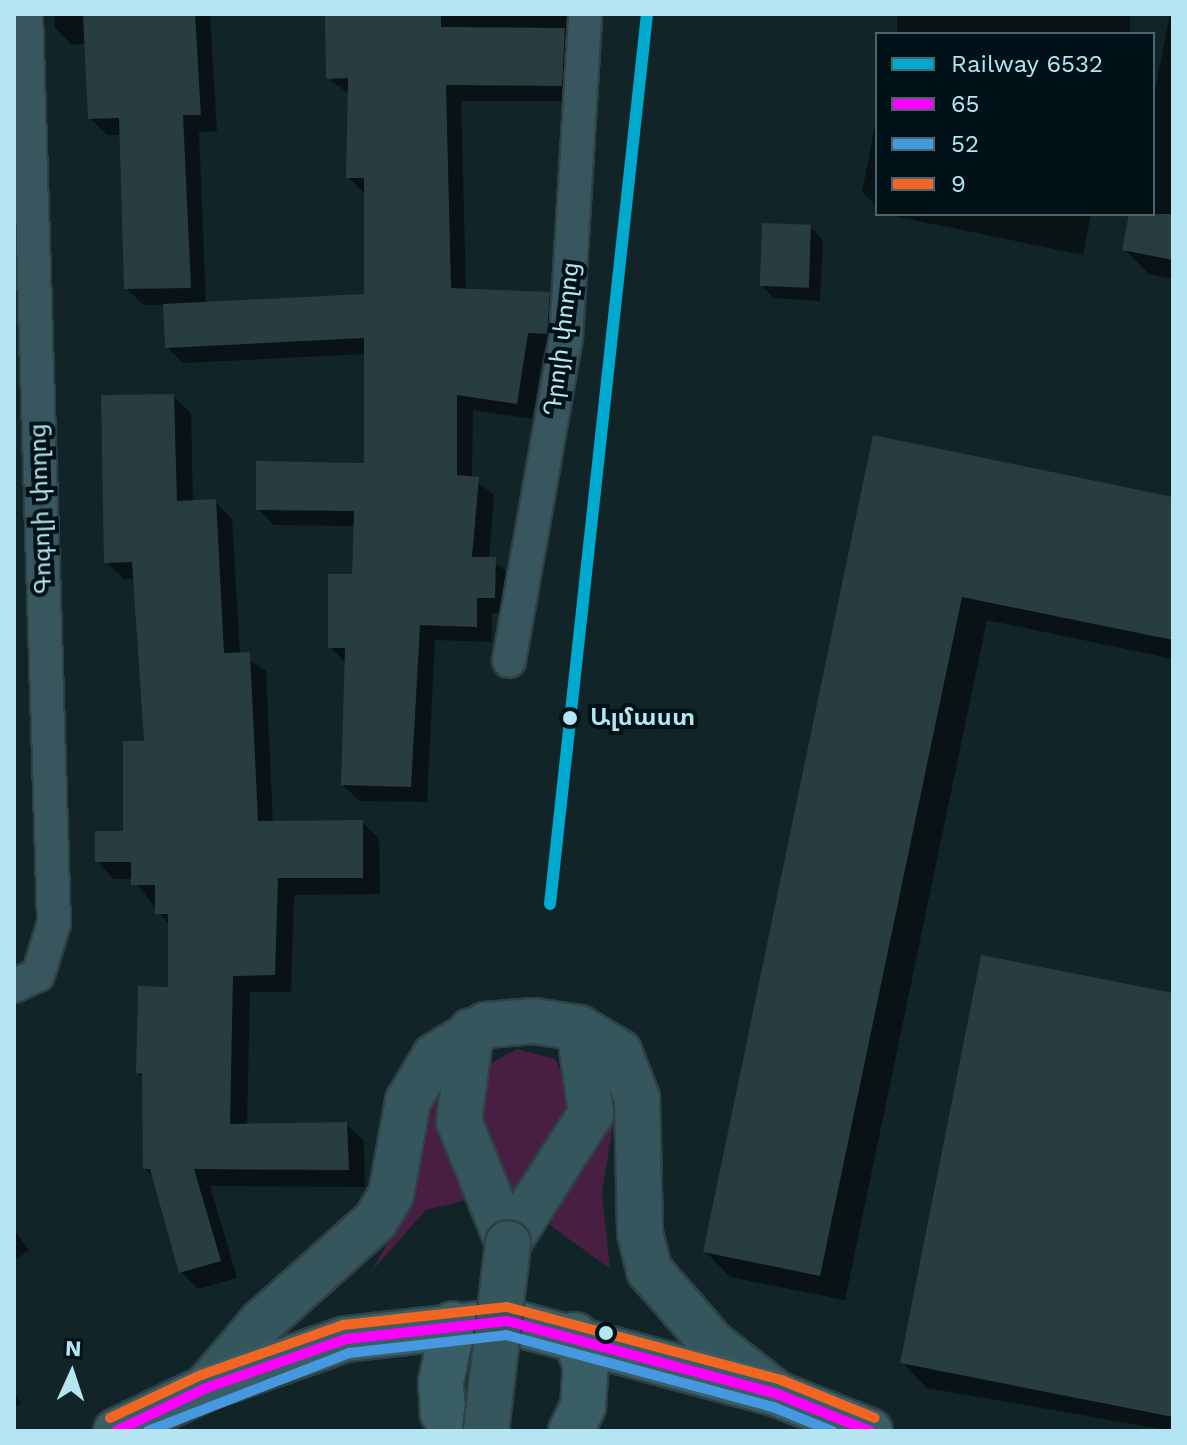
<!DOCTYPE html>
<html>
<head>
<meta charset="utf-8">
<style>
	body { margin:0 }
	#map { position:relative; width:1187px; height:1445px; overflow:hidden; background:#112428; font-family:"Work Sans","Noto Sans Armenian",sans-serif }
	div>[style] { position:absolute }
	.green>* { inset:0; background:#481f43 }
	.shadow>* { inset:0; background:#0007; transform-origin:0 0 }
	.building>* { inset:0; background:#283d40; transform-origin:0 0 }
	.roads { filter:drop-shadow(2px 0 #2f4145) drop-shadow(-2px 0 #2f4145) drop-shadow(0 2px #2f4145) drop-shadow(0 -2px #2f4145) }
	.street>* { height:32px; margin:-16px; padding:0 16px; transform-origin:16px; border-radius:16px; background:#38565d }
	.secondary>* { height:44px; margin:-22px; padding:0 22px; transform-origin:22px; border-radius:22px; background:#36565e }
	.primary>* { height:44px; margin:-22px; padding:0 22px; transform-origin:22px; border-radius:22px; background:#3a5e65 }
	.bridges { filter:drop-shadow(2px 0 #2f4145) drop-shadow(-2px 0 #2f4145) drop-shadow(0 2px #2f4145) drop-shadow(0 -2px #2f4145) }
	.secondary-bridge>* { height:44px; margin:-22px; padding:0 22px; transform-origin:22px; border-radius:22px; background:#36565e }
	.bus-1>* { height:10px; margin:-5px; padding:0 5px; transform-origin:5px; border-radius:5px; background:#f0f }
	.bus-2>* { height:10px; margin:-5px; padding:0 5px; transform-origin:5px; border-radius:5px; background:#4699e1 }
	.bus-3>* { height:10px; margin:-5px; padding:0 5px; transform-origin:5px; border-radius:5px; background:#f26522 }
	.rail-1>* { height:12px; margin:-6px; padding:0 6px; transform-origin:6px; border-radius:6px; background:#00a9ce }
	.dots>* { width:22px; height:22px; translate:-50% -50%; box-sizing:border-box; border:4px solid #001217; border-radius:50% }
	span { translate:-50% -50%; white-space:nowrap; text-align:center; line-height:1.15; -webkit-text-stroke:8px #001217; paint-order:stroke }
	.street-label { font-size:24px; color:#b5e5f2 }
	.stop-label { font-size:24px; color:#b5e5f2; font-weight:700 }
	.left { translate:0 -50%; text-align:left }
	.frame { position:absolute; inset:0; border:16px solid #b5e5f2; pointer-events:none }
	.legend { position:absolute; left:875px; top:32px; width:280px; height:184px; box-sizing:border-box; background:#001217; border:2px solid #48666f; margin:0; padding:10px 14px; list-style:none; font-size:24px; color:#b5e5f2 }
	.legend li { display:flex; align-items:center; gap:16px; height:40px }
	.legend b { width:40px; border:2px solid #48666f }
	.north { position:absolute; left:32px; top:1333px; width:80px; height:80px; -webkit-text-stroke:6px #001217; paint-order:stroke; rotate:3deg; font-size:22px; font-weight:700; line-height:32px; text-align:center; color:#b5e5f2 }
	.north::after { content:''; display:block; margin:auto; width:28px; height:36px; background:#b5e5f2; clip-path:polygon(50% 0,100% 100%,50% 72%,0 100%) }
</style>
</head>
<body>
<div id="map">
	<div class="green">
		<div style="clip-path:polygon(517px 1049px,555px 1059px,577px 1107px,514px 1194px,468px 1105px,482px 1068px)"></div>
		<div style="clip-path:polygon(446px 1070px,471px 1199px,426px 1210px,371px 1272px,404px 1214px,424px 1106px)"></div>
		<div style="clip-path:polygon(609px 1085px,613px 1125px,602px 1193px,610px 1269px,550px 1225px)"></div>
	</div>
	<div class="shadow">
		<div style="clip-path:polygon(54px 14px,210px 14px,217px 131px,199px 132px,206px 304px,366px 296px,364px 193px,348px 177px,349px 94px,328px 78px,327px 14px,583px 14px,577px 101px,461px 101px,466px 291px,549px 294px,565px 310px,563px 349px,544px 349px,532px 419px,473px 410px,472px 478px,494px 495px,489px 559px,511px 575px,510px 613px,492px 613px,492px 642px,435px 640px,427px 802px,359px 801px,343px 785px,346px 663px,330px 647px,354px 576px,356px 526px,274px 525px,258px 509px,365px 465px,366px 354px,183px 363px,167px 347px,165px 305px,143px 305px,126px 288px,122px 135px,107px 135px,90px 118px,86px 43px,72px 45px,55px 28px)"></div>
		<div style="left:897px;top:14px;width:233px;height:20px"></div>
		<div style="clip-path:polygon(1170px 14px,1173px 14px,1173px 279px,1149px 274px,1124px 249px,1131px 214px,1153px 214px,1153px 101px)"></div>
		<div style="clip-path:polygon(877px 116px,877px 207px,862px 192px)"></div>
		<div style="clip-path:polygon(884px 214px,1091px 214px,1083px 255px)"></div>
		<div style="clip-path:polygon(810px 227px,823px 240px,820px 301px,774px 298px,761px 285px)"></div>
		<div style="clip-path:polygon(173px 396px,191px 413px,193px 502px,215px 501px,232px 519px,240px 654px,266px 671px,273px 823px,362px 822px,379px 839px,380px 894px,294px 895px,291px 992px,250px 992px,247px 1126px,346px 1124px,364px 1141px,365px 1187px,210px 1186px,237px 1278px,198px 1289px,181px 1272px,154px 1178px,145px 1168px,144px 1079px,138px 1073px,170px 989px,170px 926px,133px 879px,114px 879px,97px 861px,125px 833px,147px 743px,136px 579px,124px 579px,106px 562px)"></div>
		<div style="clip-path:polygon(875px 437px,1173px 499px,1173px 659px,987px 620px,845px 1300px,730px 1277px,705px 1251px)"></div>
		<div style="clip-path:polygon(1173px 995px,1173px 1431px,927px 1388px,902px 1362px)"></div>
		<div style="clip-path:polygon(14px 1230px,29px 1250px,14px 1261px)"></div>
		<div style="clip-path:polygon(14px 1393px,21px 1403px,14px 1407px)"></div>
	</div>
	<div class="building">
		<div style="clip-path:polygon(83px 14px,195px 14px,201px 115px,183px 115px,191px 288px,124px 289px,119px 118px,88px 119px)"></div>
		<div style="clip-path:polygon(325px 14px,441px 14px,441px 27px,565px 28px,562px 86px,446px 85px,451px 288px,550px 292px,547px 334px,528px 333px,517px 404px,457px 395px,457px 475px,479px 477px,472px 557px,496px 557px,495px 598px,477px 598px,477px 627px,420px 625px,411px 787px,341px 785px,345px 648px,328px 648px,328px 574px,352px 574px,354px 511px,256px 510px,256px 461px,364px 463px,364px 338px,165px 348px,163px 304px,364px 294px,364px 178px,346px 178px,348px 78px,326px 79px)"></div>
		<div style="clip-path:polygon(1129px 214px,1173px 214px,1173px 260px,1122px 250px)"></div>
		<div style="left:762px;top:223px;width:49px;height:63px;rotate:2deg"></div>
		<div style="clip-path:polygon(174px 394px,177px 501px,216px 499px,224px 653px,250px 652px,258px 821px,363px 820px,363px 878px,278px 878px,275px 975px,233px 976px,230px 1124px,347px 1122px,349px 1170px,194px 1169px,221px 1261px,179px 1273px,150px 1169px,143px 1169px,142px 1074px,136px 1073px,138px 986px,168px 987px,168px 914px,155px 914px,155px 885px,131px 885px,131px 862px,95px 862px,95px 831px,123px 831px,123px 741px,144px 741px,132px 562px,104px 563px,101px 395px)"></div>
		<div style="clip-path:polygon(873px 435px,1173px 497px,1173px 640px,962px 597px,820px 1276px,703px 1252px)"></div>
		<div style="clip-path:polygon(981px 955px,1173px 993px,1173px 1417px,900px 1363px)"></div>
	</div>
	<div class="roads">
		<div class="street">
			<div style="left:509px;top:661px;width:328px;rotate:-80deg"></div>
			<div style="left:566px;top:338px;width:325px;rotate:-86.6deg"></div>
			<div style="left:14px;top:986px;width:26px;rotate:-25deg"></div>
			<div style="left:38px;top:975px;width:54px;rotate:-72.9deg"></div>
			<div style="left:54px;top:923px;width:909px;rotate:-91.76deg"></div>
		</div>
		<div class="secondary">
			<div style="left:471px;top:1031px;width:91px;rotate:97.6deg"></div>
			<div style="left:459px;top:1121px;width:131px;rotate:68.1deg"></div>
			<div style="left:508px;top:1243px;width:154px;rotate:-57.4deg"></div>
			<div style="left:591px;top:1113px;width:86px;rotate:-98deg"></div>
			<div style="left:206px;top:1388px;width:85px;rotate:-49.8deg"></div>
			<div style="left:261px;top:1323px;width:154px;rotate:-41.8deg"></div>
			<div style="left:376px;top:1220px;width:29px;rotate:-59deg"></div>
			<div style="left:391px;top:1195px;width:96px;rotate:-79.7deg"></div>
			<div style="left:408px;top:1101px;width:52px;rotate:-59deg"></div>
			<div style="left:435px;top:1056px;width:60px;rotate:-31.3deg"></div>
			<div style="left:486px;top:1025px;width:48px;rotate:-4.8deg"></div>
			<div style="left:534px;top:1021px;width:46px;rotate:8.8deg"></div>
			<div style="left:579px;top:1028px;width:47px;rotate:31deg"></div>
			<div style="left:619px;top:1052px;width:49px;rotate:68.6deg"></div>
			<div style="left:637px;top:1098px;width:135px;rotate:88.7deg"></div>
			<div style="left:640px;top:1233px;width:38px;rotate:76deg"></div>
			<div style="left:649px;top:1270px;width:96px;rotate:49.2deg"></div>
			<div style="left:712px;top:1343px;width:83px;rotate:38.1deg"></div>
		</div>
		<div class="primary">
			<div style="left:116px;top:1431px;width:100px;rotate:-25.5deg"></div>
			<div style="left:206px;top:1388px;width:148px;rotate:-19.3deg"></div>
			<div style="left:346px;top:1339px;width:162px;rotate:-6.4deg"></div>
			<div style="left:507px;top:1321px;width:280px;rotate:15.1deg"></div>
			<div style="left:777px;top:1394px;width:100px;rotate:21.7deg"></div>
			<div style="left:452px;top:1431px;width:9px;rotate:-49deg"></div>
			<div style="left:458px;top:1424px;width:19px;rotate:-144deg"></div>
			<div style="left:443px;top:1413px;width:31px;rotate:-94deg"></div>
			<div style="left:441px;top:1382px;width:59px;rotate:-78.3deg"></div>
			<div style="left:571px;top:1431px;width:28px;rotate:-64deg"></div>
			<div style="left:583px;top:1406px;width:39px;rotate:-86deg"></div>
			<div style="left:586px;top:1367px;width:34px;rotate:-109deg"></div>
		</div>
	</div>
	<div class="bridges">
		<div class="secondary-bridge">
			<div style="left:486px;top:1431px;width:189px;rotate:-83.3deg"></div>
		</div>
	</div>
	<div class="bus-1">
		<div style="left:116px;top:1431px;width:100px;rotate:-25.5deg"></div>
		<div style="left:206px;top:1388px;width:148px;rotate:-19.3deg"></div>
		<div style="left:346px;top:1339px;width:162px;rotate:-6.4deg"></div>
		<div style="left:507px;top:1321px;width:280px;rotate:15.1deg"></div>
		<div style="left:777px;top:1394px;width:100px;rotate:21.7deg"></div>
	</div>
	<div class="bus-2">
		<div style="left:148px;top:1431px;width:216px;rotate:-21.2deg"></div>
		<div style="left:349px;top:1353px;width:158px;rotate:-6.5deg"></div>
		<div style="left:506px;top:1335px;width:277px;rotate:15.1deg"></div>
		<div style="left:773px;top:1407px;width:64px;rotate:22.1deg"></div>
	</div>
	<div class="bus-3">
		<div style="left:110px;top:1418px;width:101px;rotate:-25.3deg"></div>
		<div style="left:201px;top:1375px;width:151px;rotate:-19.4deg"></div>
		<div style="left:343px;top:1325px;width:165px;rotate:-6.3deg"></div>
		<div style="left:507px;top:1307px;width:284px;rotate:14.9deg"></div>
		<div style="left:781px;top:1380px;width:101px;rotate:22deg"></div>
	</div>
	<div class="rail-1">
		<div style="left:550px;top:904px;width:895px;rotate:-83.78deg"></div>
	</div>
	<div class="dots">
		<div style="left:570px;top:718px;background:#b5e5f2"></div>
		<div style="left:606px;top:1333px;background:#b5e5f2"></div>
	</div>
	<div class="street-label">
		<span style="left:562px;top:339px;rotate:-83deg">Դրոյի փողոց</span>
		<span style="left:41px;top:509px;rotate:-92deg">Գոգոլի փողոց</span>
	</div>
	<div class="stop-label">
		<span class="left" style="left:590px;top:718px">Ալմաստ</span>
	</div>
	<div class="frame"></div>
	<ul class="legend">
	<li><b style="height:10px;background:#00a9ce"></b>Railway 6532</li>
	<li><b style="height:10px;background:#f0f"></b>65</li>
	<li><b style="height:10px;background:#4699e1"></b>52</li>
	<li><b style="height:10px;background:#f26522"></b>9</li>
	</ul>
	<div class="north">N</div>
</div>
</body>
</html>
